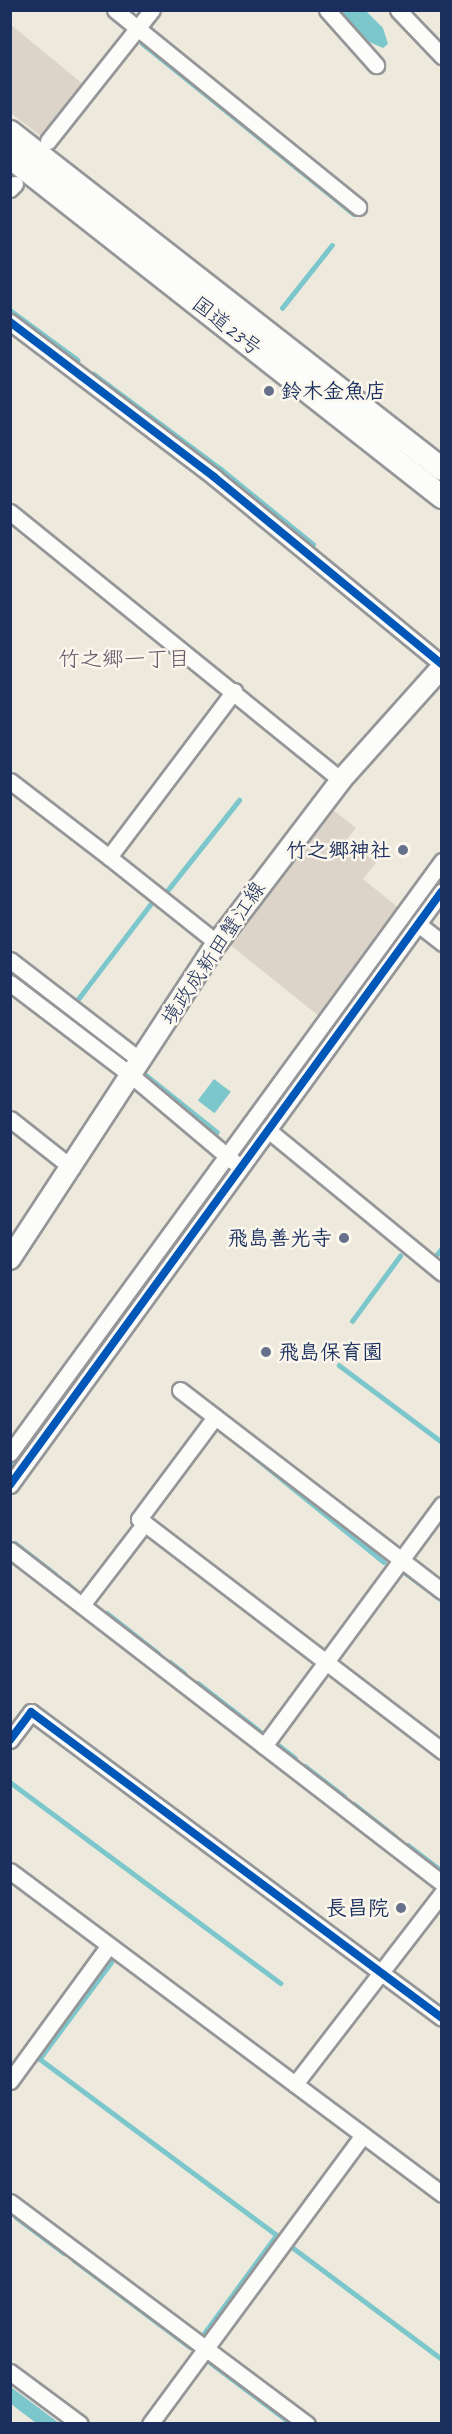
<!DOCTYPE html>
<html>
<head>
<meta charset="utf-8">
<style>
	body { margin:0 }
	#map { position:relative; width:452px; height:2434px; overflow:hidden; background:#eee9dd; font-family:Caveat,"Klee One",sans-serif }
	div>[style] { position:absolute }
	.industrial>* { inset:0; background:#dcd4c9 }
	.water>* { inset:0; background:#7cc7cc; transform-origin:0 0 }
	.stream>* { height:4.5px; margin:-2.25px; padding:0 2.25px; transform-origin:2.25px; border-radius:2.25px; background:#7cc7cc }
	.roads { filter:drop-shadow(2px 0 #959698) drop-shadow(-2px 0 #959698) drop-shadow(0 2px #959698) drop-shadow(0 -2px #959698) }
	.minor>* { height:15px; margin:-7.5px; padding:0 7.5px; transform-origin:7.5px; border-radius:7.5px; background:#fcfcfa }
	.major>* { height:20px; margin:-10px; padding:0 10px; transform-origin:10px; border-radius:10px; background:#fcfcfa }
	.highway>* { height:22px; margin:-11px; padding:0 11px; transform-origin:11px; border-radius:11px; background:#fcfcfa }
	.cycleway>* { height:8px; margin:-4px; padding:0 4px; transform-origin:4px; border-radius:4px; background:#0057b8 }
	.dots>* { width:16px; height:16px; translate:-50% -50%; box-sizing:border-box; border:3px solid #fbf7ec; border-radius:50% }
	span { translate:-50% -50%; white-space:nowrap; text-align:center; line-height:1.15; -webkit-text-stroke:5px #fbf7ec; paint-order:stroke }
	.street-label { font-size:21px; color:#1b2f5e }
	.poi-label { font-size:21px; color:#1b2f5e; font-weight:700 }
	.left { translate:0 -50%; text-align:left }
	.right { translate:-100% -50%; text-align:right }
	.neighbourhood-label { font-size:22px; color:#625668 }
	.frame { position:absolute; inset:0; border:12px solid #1b2f5e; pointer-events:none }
</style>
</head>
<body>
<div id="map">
	<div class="industrial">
		<div style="clip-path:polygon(10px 24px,84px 85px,43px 138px,11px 113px)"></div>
		<div style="clip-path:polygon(332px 809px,356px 828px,347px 839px,376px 863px,363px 879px,400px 909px,320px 1017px,229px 944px)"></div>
	</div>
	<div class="water">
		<div style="clip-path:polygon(340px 11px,366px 11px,383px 28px,388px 44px,383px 48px,367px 41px)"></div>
		<div style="clip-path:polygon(10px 967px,129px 1059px,125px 1065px,11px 976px)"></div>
		<div style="left:214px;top:1079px;width:21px;height:27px;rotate:37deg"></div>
		<div style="clip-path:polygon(11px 2387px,59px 2423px,36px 2423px,11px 2404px)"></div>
	</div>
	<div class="stream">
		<div style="left:142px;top:43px;width:272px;rotate:38.9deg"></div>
		<div style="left:282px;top:308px;width:80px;rotate:-51.6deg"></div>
		<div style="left:10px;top:310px;width:84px;rotate:36.3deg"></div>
		<div style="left:94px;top:374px;width:159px;rotate:36.8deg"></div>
		<div style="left:221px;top:469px;width:119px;rotate:39.2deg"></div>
		<div style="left:167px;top:891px;width:116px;rotate:-51.6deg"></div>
		<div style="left:75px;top:1003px;width:128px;rotate:-52.6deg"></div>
		<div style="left:146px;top:1075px;width:91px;rotate:38.8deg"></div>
		<div style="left:434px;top:1258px;width:13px;rotate:-51deg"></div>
		<div style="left:352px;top:1321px;width:81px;rotate:-53.6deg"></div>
		<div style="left:339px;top:1365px;width:129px;rotate:36.8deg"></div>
		<div style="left:251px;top:1454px;width:171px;rotate:39.1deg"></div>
		<div style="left:10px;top:1465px;width:15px;rotate:-53deg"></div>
		<div style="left:15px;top:1543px;width:51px;rotate:37.8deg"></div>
		<div style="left:404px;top:1572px;width:47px;rotate:36.4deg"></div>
		<div style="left:67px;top:1583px;width:12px;rotate:42deg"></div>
		<div style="left:107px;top:1613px;width:65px;rotate:38.1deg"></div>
		<div style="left:170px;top:1662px;width:18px;rotate:38deg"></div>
		<div style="left:198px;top:1683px;width:80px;rotate:37.9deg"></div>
		<div style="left:276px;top:1743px;width:24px;rotate:38deg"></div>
		<div style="left:305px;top:1766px;width:49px;rotate:37.6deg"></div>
		<div style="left:10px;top:1782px;width:337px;rotate:36.6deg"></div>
		<div style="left:354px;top:1804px;width:53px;rotate:38.2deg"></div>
		<div style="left:408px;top:1845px;width:43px;rotate:37.4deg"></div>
		<div style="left:112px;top:1962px;width:121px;rotate:126.6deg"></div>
		<div style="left:40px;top:2059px;width:295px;rotate:36.6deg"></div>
		<div style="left:277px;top:2235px;width:122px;rotate:126.3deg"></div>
		<div style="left:16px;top:2217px;width:60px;rotate:36.9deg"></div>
		<div style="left:288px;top:2244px;width:192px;rotate:36.8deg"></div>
		<div style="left:74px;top:2260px;width:145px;rotate:36.9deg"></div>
		<div style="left:207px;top:2360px;width:106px;rotate:37deg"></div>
	</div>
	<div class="roads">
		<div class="minor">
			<div style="left:115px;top:10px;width:313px;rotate:39deg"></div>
			<div style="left:327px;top:10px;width:74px;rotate:48.3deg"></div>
			<div style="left:398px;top:10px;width:64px;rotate:46.3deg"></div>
			<div style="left:48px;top:141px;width:167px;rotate:-51.6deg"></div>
			<div style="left:10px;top:189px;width:7px;rotate:-45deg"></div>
			<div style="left:10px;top:322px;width:256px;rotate:37.2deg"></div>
			<div style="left:214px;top:477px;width:295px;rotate:39.4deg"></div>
			<div style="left:10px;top:512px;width:426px;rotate:39deg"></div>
			<div style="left:10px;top:781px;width:125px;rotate:37.5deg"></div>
			<div style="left:109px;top:857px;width:208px;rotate:-53deg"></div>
			<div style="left:109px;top:857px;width:138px;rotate:38.5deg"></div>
			<div style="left:418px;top:924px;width:31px;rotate:38deg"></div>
			<div style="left:10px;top:960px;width:165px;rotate:37.6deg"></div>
			<div style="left:10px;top:983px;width:153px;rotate:37.3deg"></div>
			<div style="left:132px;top:1076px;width:133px;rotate:40.1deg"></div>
			<div style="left:10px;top:1119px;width:79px;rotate:38.3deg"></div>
			<div style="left:268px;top:1130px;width:225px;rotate:39.4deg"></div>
			<div style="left:180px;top:1390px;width:330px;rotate:37.5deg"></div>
			<div style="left:215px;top:1417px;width:127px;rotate:126.7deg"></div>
			<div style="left:139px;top:1519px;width:382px;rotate:37.4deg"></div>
			<div style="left:10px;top:1453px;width:733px;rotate:-53.88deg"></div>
			<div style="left:10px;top:1485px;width:734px;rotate:-53.97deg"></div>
			<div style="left:10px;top:1550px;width:545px;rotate:37.63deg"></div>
			<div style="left:82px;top:1605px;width:103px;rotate:-52.5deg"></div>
			<div style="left:10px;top:1740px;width:35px;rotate:-53deg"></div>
			<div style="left:31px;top:1712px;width:512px;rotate:36.67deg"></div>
			<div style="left:264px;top:1746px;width:300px;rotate:-53.6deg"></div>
			<div style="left:10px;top:1871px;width:539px;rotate:36.78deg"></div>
			<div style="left:10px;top:2081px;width:168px;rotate:-53.9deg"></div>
			<div style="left:295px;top:2084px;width:241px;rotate:-52.4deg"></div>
			<div style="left:10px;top:2202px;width:371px;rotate:36.8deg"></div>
			<div style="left:10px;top:2372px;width:87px;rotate:36.6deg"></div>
			<div style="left:150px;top:2424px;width:359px;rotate:-53.6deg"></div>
		</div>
		<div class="major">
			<div style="left:10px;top:1259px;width:378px;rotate:-56.8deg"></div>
			<div style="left:217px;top:943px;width:205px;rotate:-52.7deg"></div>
			<div style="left:341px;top:780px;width:152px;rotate:-48.2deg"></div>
		</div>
		<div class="highway">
			<div style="left:10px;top:132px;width:548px;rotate:37.96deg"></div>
			<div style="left:10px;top:157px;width:550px;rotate:38.2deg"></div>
		</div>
	</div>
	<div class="cycleway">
		<div style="left:10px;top:322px;width:256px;rotate:37.2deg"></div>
		<div style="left:214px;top:477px;width:295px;rotate:39.4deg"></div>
		<div style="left:10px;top:1485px;width:734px;rotate:-53.97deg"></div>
		<div style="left:10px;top:1740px;width:35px;rotate:-53deg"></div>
		<div style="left:31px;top:1712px;width:512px;rotate:36.67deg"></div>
	</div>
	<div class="dots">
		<div style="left:269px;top:391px;background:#65708a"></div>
		<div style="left:403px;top:850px;background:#65708a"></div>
		<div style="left:344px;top:1238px;background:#65708a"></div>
		<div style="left:266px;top:1352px;background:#65708a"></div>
		<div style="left:401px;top:1908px;background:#65708a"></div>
	</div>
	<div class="street-label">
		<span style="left:227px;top:326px;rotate:38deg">国道23号</span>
		<span style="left:213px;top:953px;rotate:-56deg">境政成新田蟹江線</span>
	</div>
	<div class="poi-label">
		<span class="left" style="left:281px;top:391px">鈴木金魚店</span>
		<span class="right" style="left:391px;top:850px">竹之郷神社</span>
		<span class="right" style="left:332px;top:1238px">飛島善光寺</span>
		<span class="left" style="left:278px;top:1352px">飛島保育園</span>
		<span class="right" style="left:389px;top:1908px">長昌院</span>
	</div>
	<div class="neighbourhood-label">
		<span style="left:124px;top:660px">竹之郷一丁目</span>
	</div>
	<div class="frame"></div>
</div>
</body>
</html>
